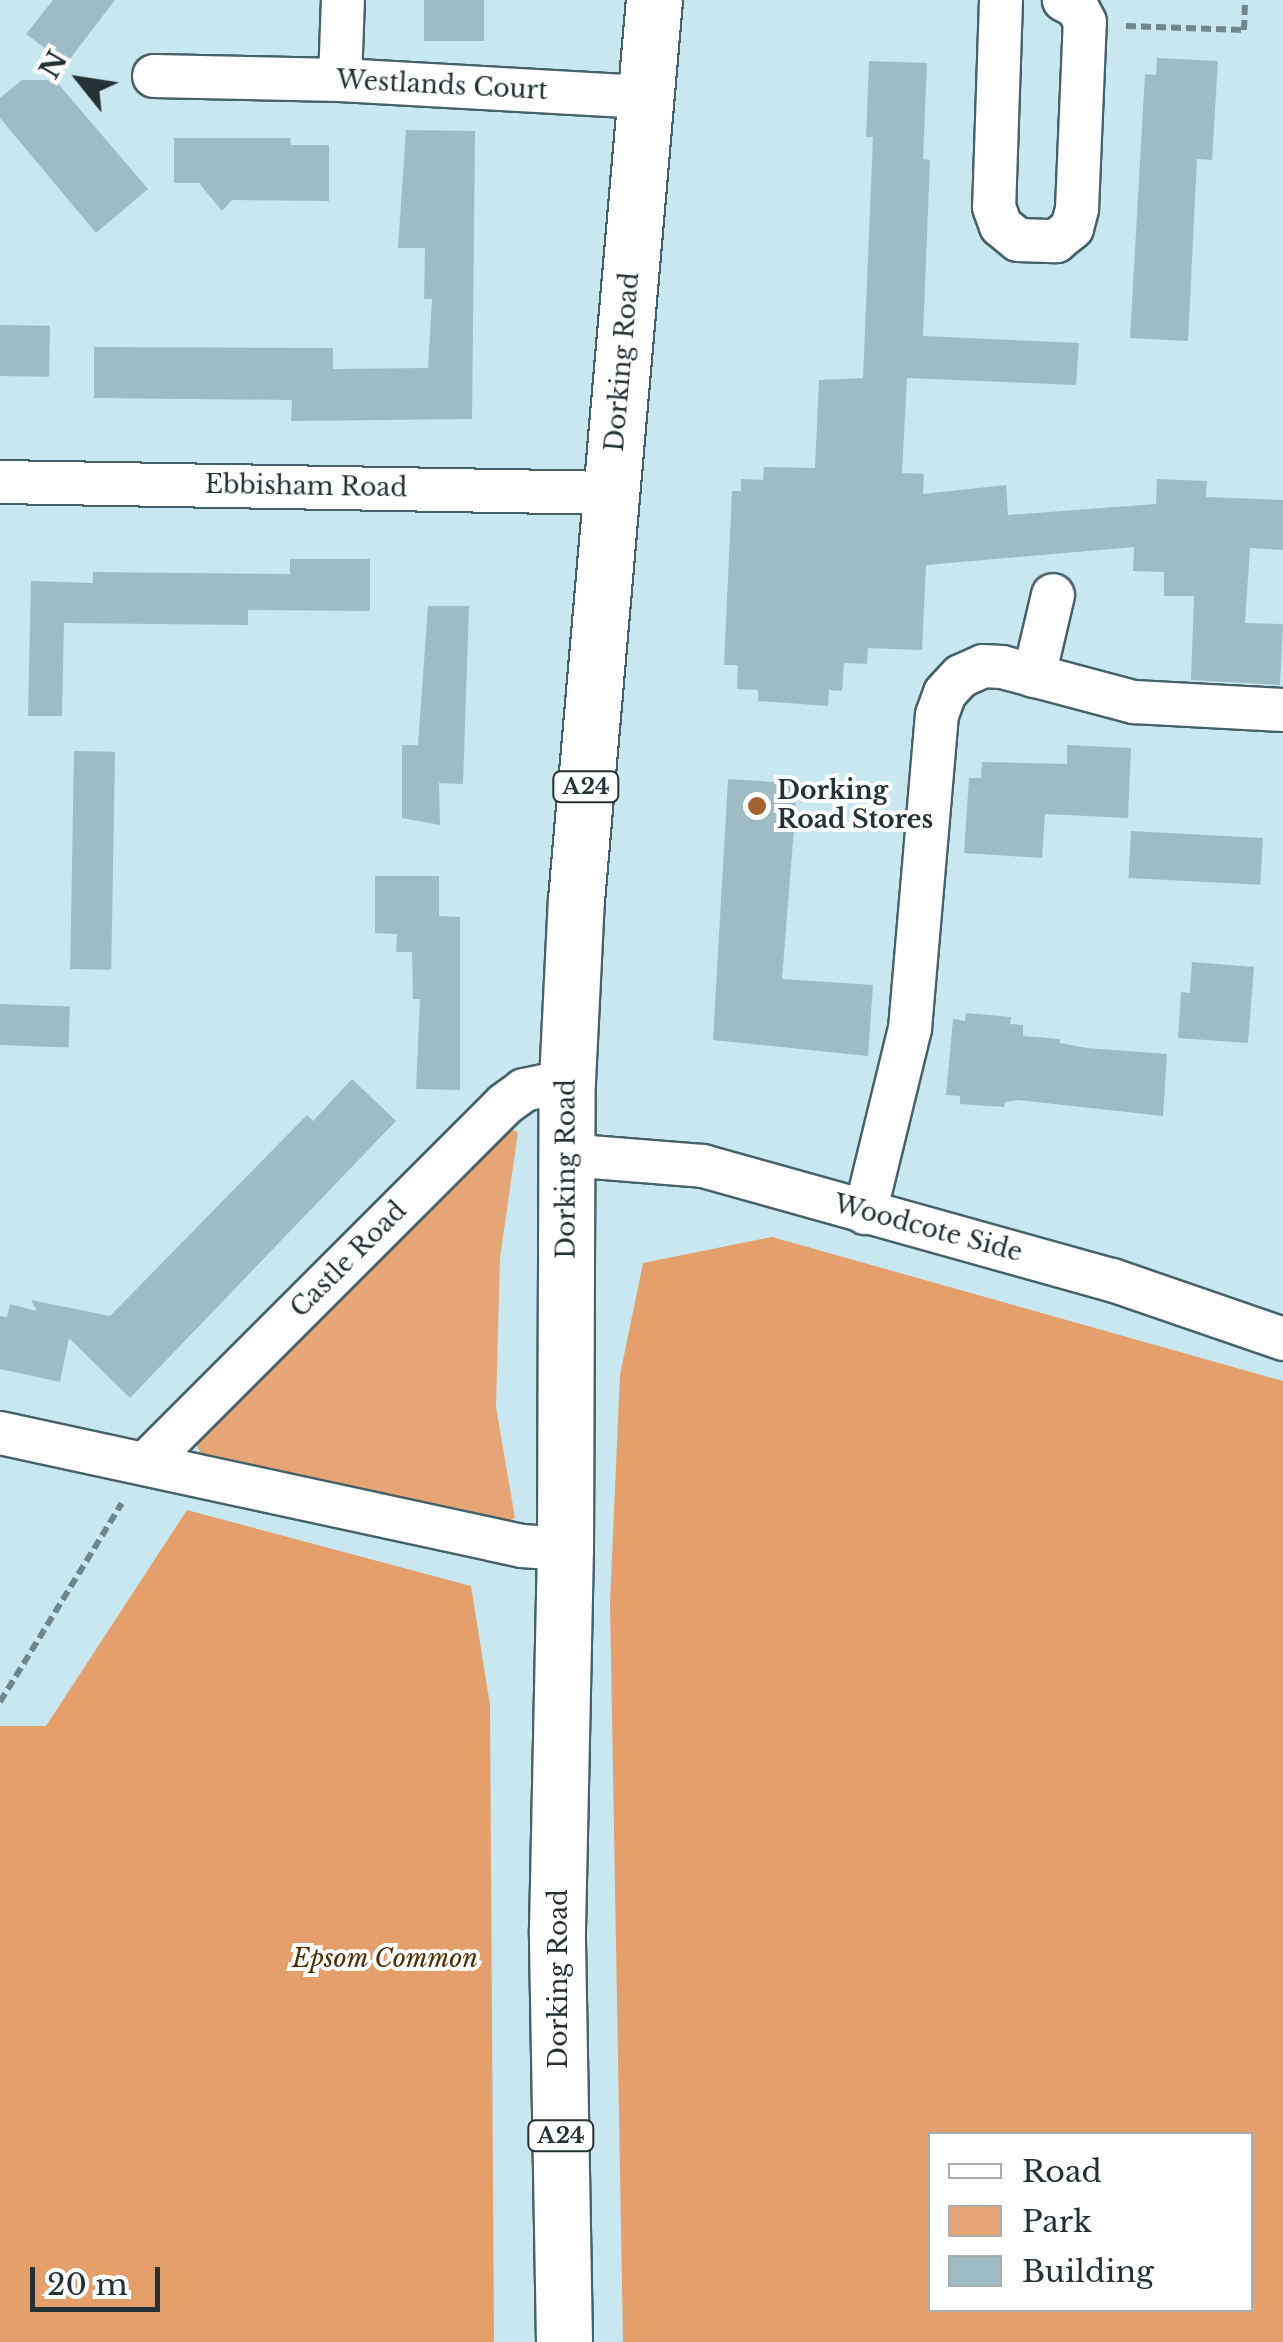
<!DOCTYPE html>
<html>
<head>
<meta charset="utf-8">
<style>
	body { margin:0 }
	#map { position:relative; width:1283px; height:2342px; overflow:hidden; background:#c9e7f1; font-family:"Libre Baskerville",serif }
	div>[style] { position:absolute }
	.green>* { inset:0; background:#e5a575 }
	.forest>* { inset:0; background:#e49f6b }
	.building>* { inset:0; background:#9fbcc6; transform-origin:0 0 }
	.path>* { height:6px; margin-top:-3px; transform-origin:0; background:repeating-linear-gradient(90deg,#71858c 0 10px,transparent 0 15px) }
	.roads { filter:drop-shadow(2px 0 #46616a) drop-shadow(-2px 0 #46616a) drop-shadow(0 2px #46616a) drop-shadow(0 -2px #46616a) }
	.minor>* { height:42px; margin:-21px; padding:0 21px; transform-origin:21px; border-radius:21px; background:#fff }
	.highway>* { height:55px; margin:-27.5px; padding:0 27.5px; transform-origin:27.5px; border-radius:27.5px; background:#fff }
	.dots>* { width:28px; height:28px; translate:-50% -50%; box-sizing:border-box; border:5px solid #fff; border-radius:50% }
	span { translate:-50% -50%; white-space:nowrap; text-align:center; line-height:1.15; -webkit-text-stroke:8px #fff; paint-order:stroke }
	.shield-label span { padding:2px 8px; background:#fff; border:2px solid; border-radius:8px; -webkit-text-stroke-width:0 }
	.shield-label { font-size:22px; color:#253135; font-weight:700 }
	.street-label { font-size:25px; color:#253135 }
	.poi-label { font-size:25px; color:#253135; font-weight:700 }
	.left { translate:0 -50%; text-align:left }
	.park-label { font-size:25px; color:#552a00; font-style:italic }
	.legend { position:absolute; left:928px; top:2132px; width:325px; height:180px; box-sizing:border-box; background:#fff; border:2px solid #a8adae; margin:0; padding:12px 18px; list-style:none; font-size:30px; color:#253135 }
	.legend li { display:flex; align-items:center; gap:20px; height:50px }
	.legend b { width:50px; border:2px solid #a8adae }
	.north { position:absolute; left:30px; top:30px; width:100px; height:100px; -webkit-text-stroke:8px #fff; paint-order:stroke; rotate:300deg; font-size:28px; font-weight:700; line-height:40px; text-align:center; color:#253135 }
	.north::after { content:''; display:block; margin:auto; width:35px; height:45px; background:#253135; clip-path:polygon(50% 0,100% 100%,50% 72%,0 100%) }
	.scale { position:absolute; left:30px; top:2267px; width:130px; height:45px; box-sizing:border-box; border:5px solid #253135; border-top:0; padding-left:12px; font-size:30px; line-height:35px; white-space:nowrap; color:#253135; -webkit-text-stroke:8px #fff; paint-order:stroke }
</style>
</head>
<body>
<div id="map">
	<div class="green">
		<div style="clip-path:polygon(506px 1127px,518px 1132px,500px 1258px,496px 1407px,515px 1518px,498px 1527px,203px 1458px,193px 1438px)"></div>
	</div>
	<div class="forest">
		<div style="clip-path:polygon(evenodd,772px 1237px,1283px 1381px,1283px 2342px,623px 2342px,610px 1602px,620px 1375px,643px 1263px,772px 1237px,1250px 2134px,1250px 2310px,931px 2310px,931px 2134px,1250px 2134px)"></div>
		<div style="clip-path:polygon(187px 1510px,471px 1586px,490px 1705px,494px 2342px,0 2342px,0 1726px,46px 1726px)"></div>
	</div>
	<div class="building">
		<div style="clip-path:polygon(53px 0,115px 0,66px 64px,26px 34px)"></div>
		<div style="left:424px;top:0;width:60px;height:41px"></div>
		<div style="clip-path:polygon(1157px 58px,1218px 61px,1212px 160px,1197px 159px,1188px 341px,1130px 338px,1145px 74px,1156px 75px)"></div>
		<div style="clip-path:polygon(869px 61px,927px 63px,923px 159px,930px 160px,923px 336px,1079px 343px,1076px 385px,907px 378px,902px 473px,924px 474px,923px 494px,1006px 485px,1008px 515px,1156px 504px,1157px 479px,1207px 481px,1206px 497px,1283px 500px,1283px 550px,1250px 548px,1245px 623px,1283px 624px,1280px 685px,1191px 680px,1194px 596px,1164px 596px,1164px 572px,1133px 571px,1134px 547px,926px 565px,922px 650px,868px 648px,867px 664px,844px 663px,842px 691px,829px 690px,828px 706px,758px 701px,758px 690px,737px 689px,738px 665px,724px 665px,732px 491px,741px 491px,741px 479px,763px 480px,764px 467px,815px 468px,819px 380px,863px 378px,873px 137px,866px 137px)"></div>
		<div style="clip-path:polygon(22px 80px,55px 80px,148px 189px,96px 233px,0 118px,0 98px)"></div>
		<div style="clip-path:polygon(406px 130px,475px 131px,472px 419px,291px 421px,292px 400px,94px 398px,94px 347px,333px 348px,333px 369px,428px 368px,432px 299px,424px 299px,425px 248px,398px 248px)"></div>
		<div style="clip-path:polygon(174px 138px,290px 138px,291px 145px,329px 145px,329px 201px,232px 200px,222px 211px,199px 183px,174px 183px)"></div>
		<div style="left:0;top:325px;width:50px;height:51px;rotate:1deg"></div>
		<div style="clip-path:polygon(290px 559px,370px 559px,370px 611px,248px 610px,248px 625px,64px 623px,62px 716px,28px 716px,31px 581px,93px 583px,93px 572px,290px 574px)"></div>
		<div style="clip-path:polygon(428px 606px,469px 606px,463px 784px,439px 783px,440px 825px,402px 818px,402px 745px,418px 745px)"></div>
		<div style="clip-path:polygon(1067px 745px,1131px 748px,1128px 818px,1045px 814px,1042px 858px,964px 853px,969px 778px,981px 778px,982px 762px,1067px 764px)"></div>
		<div style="left:74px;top:751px;width:41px;height:218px;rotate:1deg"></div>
		<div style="clip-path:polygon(728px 779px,792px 783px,790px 802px,796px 803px,782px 979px,873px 985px,868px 1056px,713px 1040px)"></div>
		<div style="left:1131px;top:831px;width:132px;height:47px;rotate:3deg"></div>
		<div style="clip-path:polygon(375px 876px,439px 876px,439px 916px,460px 917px,460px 1090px,416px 1089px,420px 999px,413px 999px,412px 952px,396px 952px,397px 934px,375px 933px)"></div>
		<div style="clip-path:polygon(1192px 962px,1254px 967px,1248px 1043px,1178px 1038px,1181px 992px,1190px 993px)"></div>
		<div style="left:0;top:1004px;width:70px;height:41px;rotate:2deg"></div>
		<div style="clip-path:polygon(966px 1013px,1011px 1017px,1010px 1024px,1023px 1025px,1023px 1036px,1060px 1039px,1060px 1043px,1087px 1048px,1167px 1054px,1163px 1116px,1018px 1100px,1005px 1102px,1004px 1107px,960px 1104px,960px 1096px,946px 1095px,953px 1019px,965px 1021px)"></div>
		<div style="clip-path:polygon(352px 1079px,396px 1121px,130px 1398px,69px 1338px,60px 1382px,0 1369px,0 1316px,7px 1317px,10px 1304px,37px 1311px,31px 1300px,110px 1316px,307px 1115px,313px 1121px)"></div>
	</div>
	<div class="path">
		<div style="left:1126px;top:26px;width:118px;rotate:1.9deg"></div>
		<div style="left:1244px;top:30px;width:30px;rotate:-88deg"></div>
		<div style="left:0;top:1702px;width:233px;rotate:-58.5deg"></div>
	</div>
	<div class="roads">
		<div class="minor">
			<div style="left:1001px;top:0;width:207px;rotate:91.9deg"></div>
			<div style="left:994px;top:207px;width:20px;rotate:70deg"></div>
			<div style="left:1001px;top:226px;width:22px;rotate:39deg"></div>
			<div style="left:1018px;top:240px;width:38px;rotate:2deg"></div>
			<div style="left:1056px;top:241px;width:21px;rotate:-39deg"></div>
			<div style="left:1072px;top:228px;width:20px;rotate:-75deg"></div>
			<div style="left:1077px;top:209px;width:187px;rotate:-87.6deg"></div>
			<div style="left:1085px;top:22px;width:17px;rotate:-118deg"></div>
			<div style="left:1077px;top:7px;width:15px;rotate:-152deg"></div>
			<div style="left:154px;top:76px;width:186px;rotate:1.2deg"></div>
			<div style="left:340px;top:80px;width:305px;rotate:3.2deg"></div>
			<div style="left:340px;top:80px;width:80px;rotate:-87.9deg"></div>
			<div style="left:0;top:482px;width:612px;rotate:1.03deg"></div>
			<div style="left:1034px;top:676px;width:83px;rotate:-76.8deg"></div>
			<div style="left:567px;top:1155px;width:136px;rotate:4.6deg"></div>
			<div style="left:703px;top:1166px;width:425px;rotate:15.6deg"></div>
			<div style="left:1112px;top:1280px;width:181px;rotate:19deg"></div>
			<div style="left:865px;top:1213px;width:189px;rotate:-76.3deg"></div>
			<div style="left:910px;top:1029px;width:315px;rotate:-85.1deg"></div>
			<div style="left:937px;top:715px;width:23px;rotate:-70deg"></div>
			<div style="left:945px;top:693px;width:23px;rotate:-47deg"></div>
			<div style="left:961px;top:676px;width:24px;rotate:-24deg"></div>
			<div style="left:983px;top:666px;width:19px;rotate:3deg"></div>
			<div style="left:1002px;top:667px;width:137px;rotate:14.9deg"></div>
			<div style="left:1134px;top:702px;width:149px;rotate:3.1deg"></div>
			<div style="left:0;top:1433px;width:534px;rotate:12.21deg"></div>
			<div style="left:522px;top:1546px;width:43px;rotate:4deg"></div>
			<div style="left:146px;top:1463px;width:508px;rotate:-45deg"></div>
			<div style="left:505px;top:1104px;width:24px;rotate:-36deg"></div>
			<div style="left:524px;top:1090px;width:44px;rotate:-11.8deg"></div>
		</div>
		<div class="highway">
			<div style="left:564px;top:2342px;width:413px;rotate:-91deg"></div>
			<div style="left:557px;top:1929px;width:380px;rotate:-88.8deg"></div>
			<div style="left:565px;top:1549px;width:468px;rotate:-89.8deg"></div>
			<div style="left:567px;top:1081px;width:181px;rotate:-87.2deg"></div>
			<div style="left:576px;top:900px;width:903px;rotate:-85.05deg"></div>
		</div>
	</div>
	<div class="dots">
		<div style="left:757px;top:806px;background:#a4632e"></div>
	</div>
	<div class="shield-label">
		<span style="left:586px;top:787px">A24</span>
		<span style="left:561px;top:2136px">A24</span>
	</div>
	<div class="street-label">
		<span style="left:442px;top:86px;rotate:3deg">Westlands Court</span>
		<span style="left:623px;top:362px;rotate:-85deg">Dorking Road</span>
		<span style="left:306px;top:487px;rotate:1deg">Ebbisham Road</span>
		<span style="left:567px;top:1169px;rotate:-90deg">Dorking Road</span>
		<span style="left:928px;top:1229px;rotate:15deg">Woodcote Side</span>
		<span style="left:349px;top:1260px;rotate:-45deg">Castle Road</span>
		<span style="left:559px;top:1979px;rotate:-90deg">Dorking Road</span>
	</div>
	<div class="poi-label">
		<span class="left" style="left:777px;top:806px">Dorking<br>Road Stores</span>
	</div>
	<div class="park-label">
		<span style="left:385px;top:1959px">Epsom Common</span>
	</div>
	<ul class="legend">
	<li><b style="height:12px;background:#fff"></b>Road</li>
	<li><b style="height:28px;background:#e5a575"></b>Park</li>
	<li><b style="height:28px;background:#9fbcc6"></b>Building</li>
	</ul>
	<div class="north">N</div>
	<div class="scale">20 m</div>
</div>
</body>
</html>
